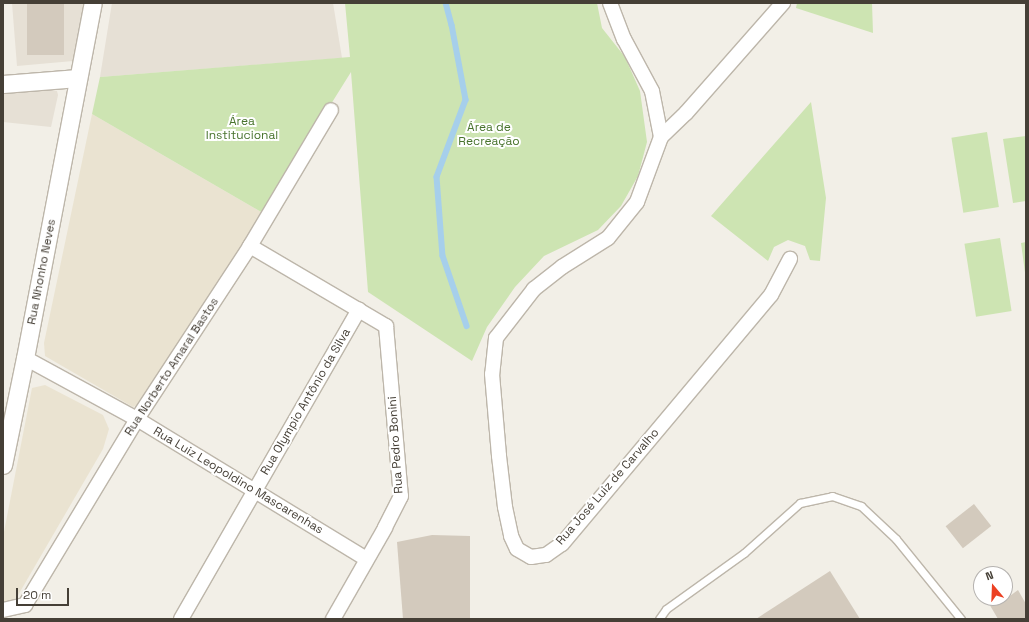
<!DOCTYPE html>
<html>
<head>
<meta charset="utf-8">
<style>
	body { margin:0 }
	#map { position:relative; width:1029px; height:622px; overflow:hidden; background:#f2efe7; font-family:"Space Grotesk",sans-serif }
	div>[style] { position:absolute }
	.residential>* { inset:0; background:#e6e0d5 }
	.education>* { inset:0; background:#eae3d1 }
	.green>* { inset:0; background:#cde4b2; transform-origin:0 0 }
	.stream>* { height:5.5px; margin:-2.75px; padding:0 2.75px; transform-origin:2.75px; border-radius:2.75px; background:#a6cfeb }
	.building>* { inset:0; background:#d3cabd; transform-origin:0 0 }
	.roads { filter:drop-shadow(1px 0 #bdb6aa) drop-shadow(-1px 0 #bdb6aa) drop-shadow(0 1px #bdb6aa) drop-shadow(0 -1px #bdb6aa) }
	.service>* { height:7px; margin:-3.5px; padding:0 3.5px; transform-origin:3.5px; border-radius:3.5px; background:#fff }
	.minor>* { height:14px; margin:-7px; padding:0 7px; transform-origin:7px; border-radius:7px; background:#fff }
	.tertiary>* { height:17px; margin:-8.5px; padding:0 8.5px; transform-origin:8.5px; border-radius:8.5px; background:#fff }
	span { translate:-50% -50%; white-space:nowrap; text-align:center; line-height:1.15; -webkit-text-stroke:4px #fff; paint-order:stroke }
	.park-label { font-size:12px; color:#48732d }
	.street-label { font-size:12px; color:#453f36 }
	.frame { position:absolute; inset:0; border:4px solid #453f36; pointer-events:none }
	.north { position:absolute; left:973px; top:566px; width:40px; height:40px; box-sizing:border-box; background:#fff; border:1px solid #b5b2af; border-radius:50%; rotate:341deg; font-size:11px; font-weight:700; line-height:16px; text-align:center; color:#453f36 }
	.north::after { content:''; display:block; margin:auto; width:14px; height:18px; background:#ec4123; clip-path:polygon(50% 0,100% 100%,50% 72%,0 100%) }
	.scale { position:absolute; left:16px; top:588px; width:53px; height:18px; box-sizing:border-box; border:2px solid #453f36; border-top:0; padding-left:5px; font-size:12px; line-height:14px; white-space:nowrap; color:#453f36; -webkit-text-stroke:3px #fff; paint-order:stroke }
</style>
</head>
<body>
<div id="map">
	<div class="residential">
		<div style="clip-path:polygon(12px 3px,84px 3px,73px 61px,17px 66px)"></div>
		<div style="clip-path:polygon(112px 3px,333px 3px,342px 58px,100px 77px)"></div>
		<div style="clip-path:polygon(52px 90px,57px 91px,58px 95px,51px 127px,3px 122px,3px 93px)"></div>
	</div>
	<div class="education">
		<div style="clip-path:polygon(92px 114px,263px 213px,140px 404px,133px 407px,45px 356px,44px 343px)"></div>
		<div style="clip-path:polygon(45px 385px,103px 415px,109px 429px,103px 449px,17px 597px,10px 603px,3px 601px,3px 537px,32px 388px)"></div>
	</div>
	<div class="green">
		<div style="clip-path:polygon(345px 3px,597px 3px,602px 28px,625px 57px,640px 91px,647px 142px,638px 176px,621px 206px,598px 230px,544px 256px,515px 287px,487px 327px,472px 361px,368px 292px,351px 72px,263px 213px,92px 114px,100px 77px,350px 57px)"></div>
		<div style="clip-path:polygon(797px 3px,872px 3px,873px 33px,796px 8px)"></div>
		<div style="clip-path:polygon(811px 102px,826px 198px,820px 261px,810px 260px,805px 246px,788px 240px,774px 247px,768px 261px,711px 216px)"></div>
		<div style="left:987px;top:132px;width:76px;height:36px;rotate:81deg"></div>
		<div style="clip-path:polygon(1026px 136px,1026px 201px,1013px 203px,1003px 139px)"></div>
		<div style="left:1000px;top:238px;width:74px;height:36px;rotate:81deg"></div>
		<div style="clip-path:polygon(1026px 242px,1026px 280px,1021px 243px)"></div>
	</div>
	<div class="stream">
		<div style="left:446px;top:3px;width:23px;rotate:75deg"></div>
		<div style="left:452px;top:25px;width:76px;rotate:79.4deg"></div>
		<div style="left:466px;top:100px;width:82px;rotate:110.6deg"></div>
		<div style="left:437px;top:177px;width:79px;rotate:85.7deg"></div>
		<div style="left:443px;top:256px;width:74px;rotate:71.1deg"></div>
	</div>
	<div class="building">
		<div style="left:27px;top:3px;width:37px;height:52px"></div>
		<div style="left:974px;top:504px;width:28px;height:36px;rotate:52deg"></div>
		<div style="clip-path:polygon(432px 535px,470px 536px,470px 619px,403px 619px,397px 542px)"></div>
		<div style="clip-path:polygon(830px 571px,860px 619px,756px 619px)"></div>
		<div style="clip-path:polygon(1018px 590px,1026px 604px,1026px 619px,998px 619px,988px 602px,994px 598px,1003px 601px)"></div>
	</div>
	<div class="roads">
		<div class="service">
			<div style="left:659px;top:619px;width:12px;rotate:-55deg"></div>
			<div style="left:666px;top:609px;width:96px;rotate:-35.7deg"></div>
			<div style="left:744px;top:553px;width:75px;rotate:-41.8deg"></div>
			<div style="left:800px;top:503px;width:33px;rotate:-12deg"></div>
			<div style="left:832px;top:496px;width:31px;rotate:19deg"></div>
			<div style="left:861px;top:506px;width:48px;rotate:43.3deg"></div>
			<div style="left:896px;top:539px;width:103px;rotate:50.9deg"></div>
		</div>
		<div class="minor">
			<div style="left:610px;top:3px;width:39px;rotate:69deg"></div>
			<div style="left:624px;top:39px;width:59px;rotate:61.7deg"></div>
			<div style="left:652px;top:91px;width:47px;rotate:78.9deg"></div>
			<div style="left:661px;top:137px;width:69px;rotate:110.3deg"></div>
			<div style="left:637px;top:202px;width:46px;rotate:128.9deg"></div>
			<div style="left:608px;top:238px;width:54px;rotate:147.8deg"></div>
			<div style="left:562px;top:267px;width:36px;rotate:142deg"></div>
			<div style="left:534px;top:289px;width:62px;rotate:127.8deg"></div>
			<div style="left:496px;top:338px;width:36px;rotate:96deg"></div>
			<div style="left:492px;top:374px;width:82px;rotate:85.1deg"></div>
			<div style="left:499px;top:456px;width:51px;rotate:83.3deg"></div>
			<div style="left:505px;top:507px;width:30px;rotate:78deg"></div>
			<div style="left:511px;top:536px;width:14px;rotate:65deg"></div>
			<div style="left:517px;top:549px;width:16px;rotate:30deg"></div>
			<div style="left:531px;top:557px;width:15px;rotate:-8deg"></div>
			<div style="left:546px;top:555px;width:19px;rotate:-35deg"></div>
			<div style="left:562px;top:544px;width:325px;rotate:-50deg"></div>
			<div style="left:771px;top:295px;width:41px;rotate:-62.2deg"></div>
			<div style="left:661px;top:137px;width:35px;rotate:-44deg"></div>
			<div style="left:686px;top:113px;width:147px;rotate:-48.6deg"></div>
			<div style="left:250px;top:246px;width:158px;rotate:30.5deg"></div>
			<div style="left:386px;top:326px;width:171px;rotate:85deg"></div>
			<div style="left:401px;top:496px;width:36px;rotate:117deg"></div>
			<div style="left:385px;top:528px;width:105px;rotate:119.7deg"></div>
			<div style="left:25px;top:358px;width:128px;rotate:28.6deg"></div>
			<div style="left:137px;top:419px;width:268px;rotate:31.4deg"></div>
			<div style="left:3px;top:610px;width:23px;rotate:-13deg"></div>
			<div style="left:25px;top:605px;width:217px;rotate:-58.9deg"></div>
			<div style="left:137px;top:419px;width:207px;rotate:-56.8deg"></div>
			<div style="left:250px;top:246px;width:158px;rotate:-59.2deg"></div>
			<div style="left:181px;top:619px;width:357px;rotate:-60.1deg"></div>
		</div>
		<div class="tertiary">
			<div style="left:3px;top:84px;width:75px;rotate:-4.6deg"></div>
			<div style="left:3px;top:465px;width:109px;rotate:-78.4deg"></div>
			<div style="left:25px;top:358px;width:361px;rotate:-79.2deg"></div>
		</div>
	</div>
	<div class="park-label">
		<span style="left:242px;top:129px">Área<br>Institucional</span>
		<span style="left:489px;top:135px">Área de<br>Recreação</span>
	</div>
	<div class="street-label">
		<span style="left:42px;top:272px;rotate:-79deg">Rua Nhonho Neves</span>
		<span style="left:172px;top:367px;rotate:-57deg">Rua Norberto Amaral Bastos</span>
		<span style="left:306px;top:402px;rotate:-60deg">Rua Olympio Antônio da Silva</span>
		<span style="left:396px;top:445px;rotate:-94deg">Rua Pedro Bonini</span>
		<span style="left:238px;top:481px;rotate:31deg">Rua Luiz Leopoldino Mascarenhas</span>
		<span style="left:608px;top:487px;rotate:-49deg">Rua José Luiz de Carvalho</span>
	</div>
	<div class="frame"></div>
	<div class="north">N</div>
	<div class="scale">20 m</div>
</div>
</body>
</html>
